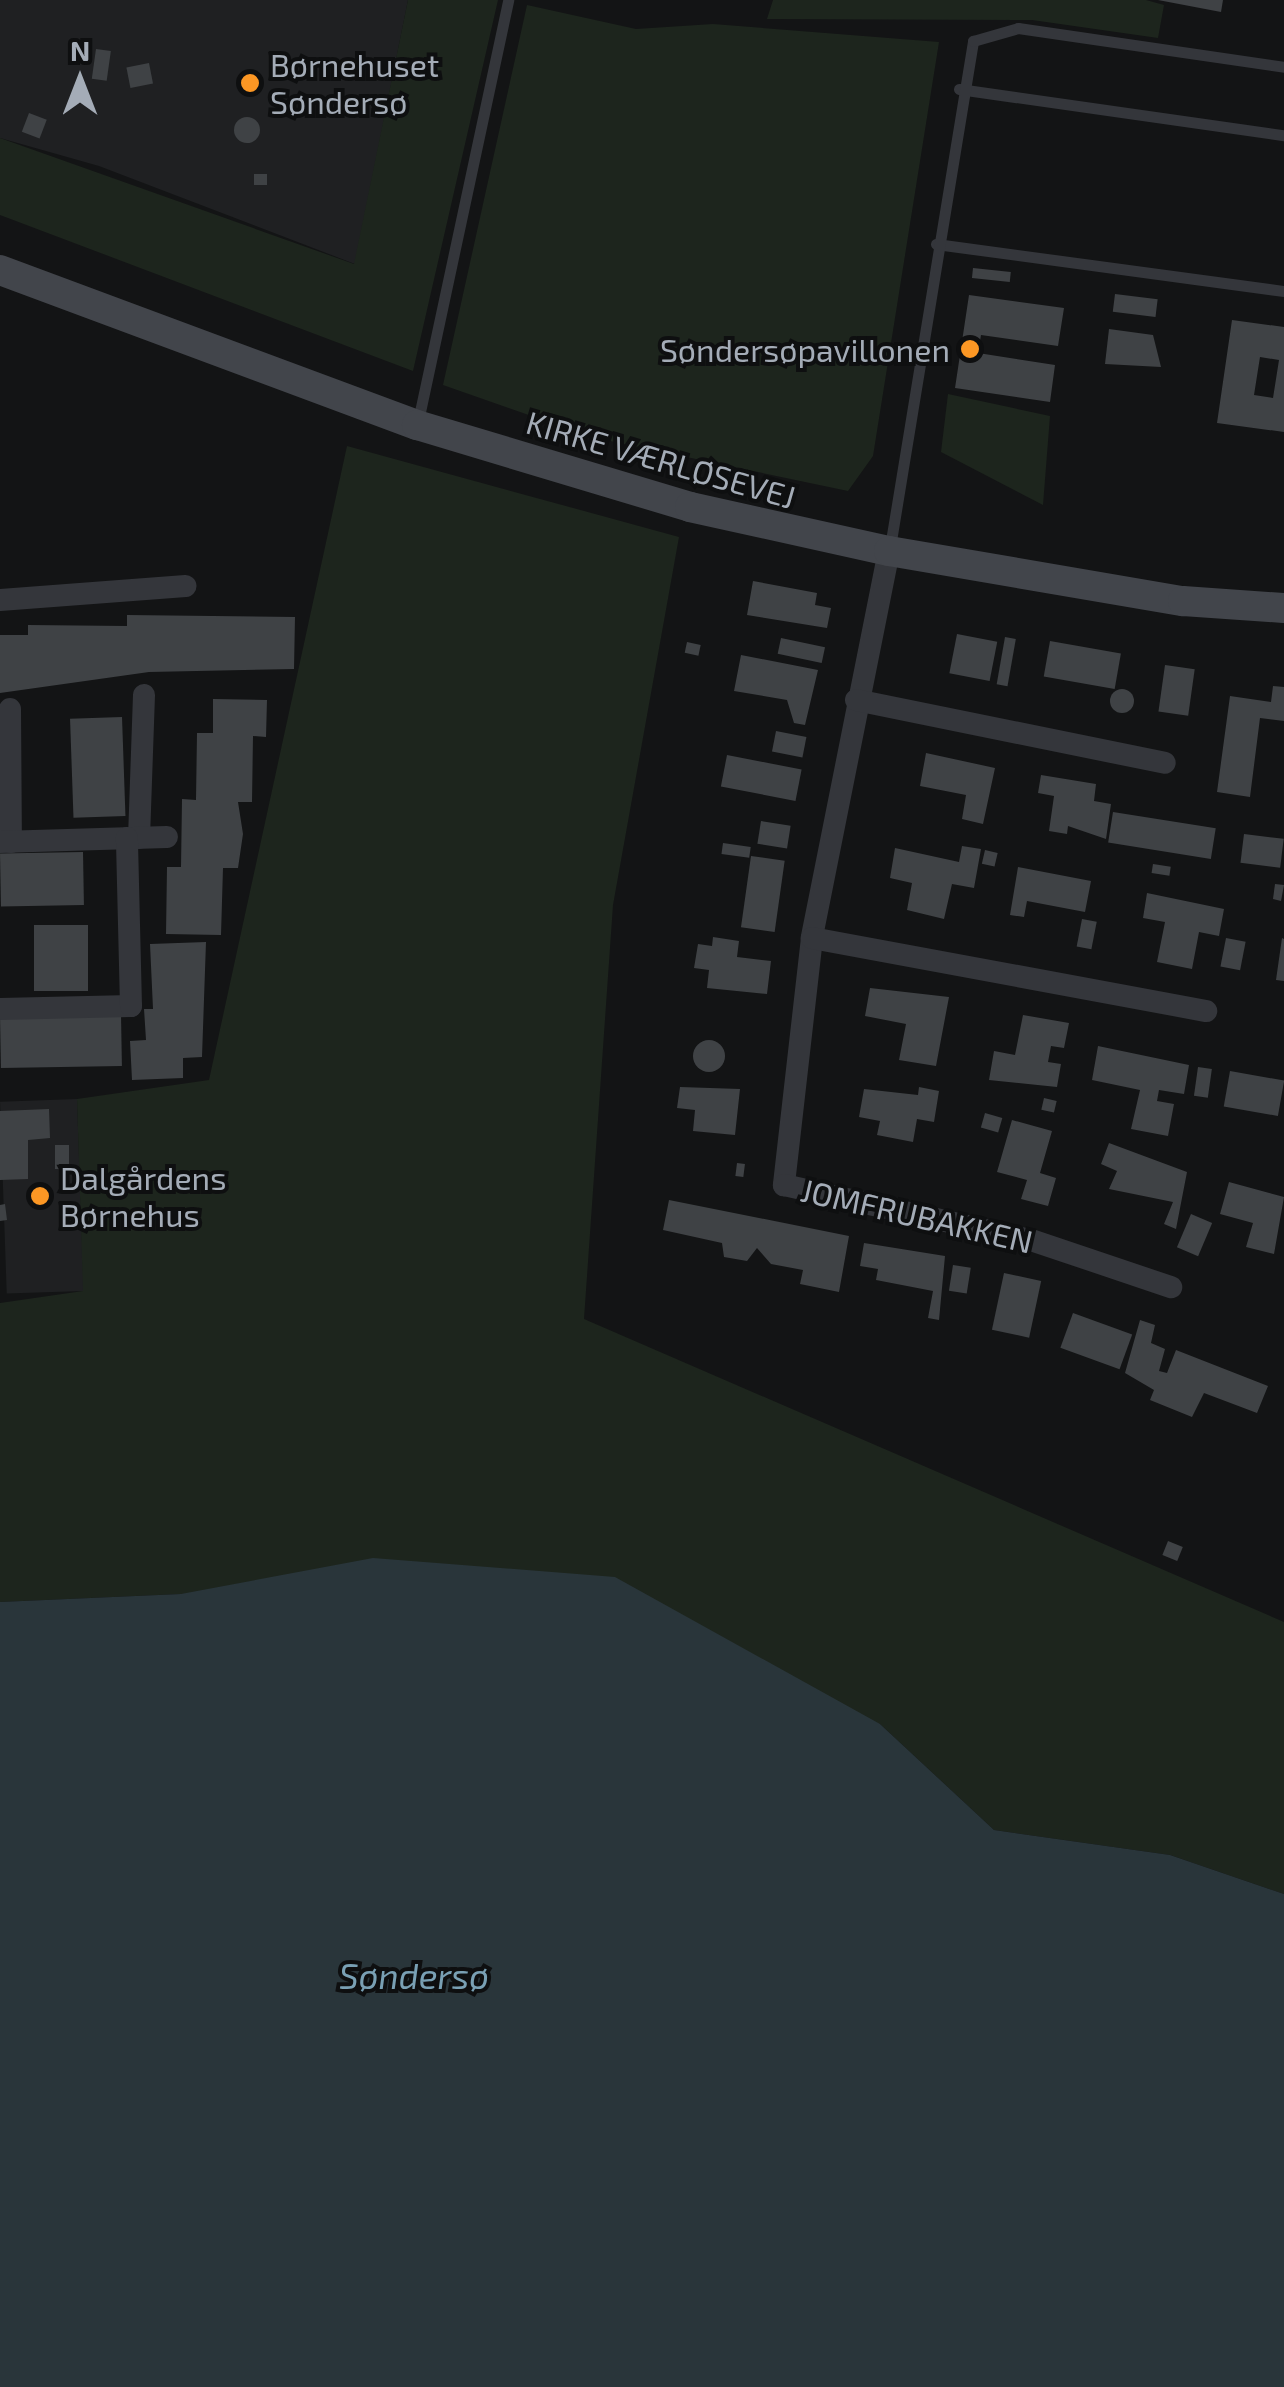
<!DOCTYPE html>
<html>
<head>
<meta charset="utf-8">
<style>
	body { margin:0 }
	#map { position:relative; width:1284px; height:2387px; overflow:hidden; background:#131415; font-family:"Exo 2",sans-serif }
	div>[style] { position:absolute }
	.built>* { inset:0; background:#1f2022; transform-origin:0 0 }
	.green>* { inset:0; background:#1d251d }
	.water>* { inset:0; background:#29353a }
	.building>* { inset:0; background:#3f4245; transform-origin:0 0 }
	.round { border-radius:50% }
	.lane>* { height:11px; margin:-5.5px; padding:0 5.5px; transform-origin:5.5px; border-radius:5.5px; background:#34363b }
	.street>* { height:22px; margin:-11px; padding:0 11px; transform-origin:11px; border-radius:11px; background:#34363b }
	.secondary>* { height:30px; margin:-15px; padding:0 15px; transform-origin:15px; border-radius:15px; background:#42454b }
	.dots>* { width:28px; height:28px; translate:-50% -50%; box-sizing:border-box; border:5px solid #0e0f10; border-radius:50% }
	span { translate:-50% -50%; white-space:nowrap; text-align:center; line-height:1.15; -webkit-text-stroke:8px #0e0f10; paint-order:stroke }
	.poi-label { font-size:32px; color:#a4acb7 }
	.left { translate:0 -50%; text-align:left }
	.right { translate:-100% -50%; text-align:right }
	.street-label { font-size:32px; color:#a4acb7 }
	.water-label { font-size:35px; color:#79a0b4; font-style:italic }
	.north { position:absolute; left:30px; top:30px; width:100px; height:100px; -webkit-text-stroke:8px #0e0f10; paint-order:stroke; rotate:0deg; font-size:28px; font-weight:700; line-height:40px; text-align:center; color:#a4acb7 }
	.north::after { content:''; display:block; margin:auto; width:35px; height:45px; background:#a4acb7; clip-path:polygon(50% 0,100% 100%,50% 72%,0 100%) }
</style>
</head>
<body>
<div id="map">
	<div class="built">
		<div style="clip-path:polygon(0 0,408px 0,355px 264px,99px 166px,0 138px)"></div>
		<div style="left:77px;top:1099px;width:192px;height:77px;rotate:88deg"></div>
	</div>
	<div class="green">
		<div style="clip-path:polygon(408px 0,498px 0,413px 371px,0 215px,0 138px,354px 264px)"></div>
		<div style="clip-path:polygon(773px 0,1146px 0,1164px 5px,1158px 38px,1032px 20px,767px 19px)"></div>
		<div style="clip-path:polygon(527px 5px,636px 29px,713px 24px,939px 42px,873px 456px,848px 491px,591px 437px,443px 385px)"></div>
		<div style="clip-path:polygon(948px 394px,1050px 416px,1043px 505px,941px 452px)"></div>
		<div style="clip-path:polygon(347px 446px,679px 537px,613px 905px,584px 1319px,1284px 1622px,1284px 1894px,1170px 1855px,994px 1830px,880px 1724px,181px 1594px,0 1602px,0 1303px,83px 1291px,77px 1099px,209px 1080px)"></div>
	</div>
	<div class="water">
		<div style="clip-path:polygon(373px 1558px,615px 1577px,880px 1724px,994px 1830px,1170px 1855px,1284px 1894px,1284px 2387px,0 2387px,0 1602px,181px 1594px)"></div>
	</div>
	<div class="building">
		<div style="clip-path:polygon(1158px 0,1223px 0,1221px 12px)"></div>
		<div style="left:96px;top:49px;width:15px;height:30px;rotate:8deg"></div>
		<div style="left:149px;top:63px;width:21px;height:23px;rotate:79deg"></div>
		<div style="left:29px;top:113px;width:19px;height:20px;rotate:21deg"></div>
		<div class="round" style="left:234px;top:117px;width:26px;height:26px"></div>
		<div style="left:267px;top:174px;width:11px;height:13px;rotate:90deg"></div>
		<div style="left:973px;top:268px;width:38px;height:10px;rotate:6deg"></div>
		<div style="left:1115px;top:294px;width:43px;height:18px;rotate:7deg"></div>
		<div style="clip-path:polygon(969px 295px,1064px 308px,1058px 346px,981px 335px,978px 353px,1055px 365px,1050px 402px,955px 388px)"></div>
		<div style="clip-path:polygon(evenodd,1232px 320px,1284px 327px,1284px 432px,1217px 423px,1232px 320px,1260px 357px,1279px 360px,1273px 398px,1254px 395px,1260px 357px)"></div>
		<div style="clip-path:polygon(1109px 329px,1153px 335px,1161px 367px,1105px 364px)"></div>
		<div style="clip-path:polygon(753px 581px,817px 593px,815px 605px,831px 608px,827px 628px,747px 615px)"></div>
		<div style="clip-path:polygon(127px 615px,295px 617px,294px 669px,149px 672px,0 693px,0 635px,28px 635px,28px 625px,127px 626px)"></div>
		<div style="left:957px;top:634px;width:41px;height:40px;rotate:11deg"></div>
		<div style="left:1005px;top:637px;width:11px;height:48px;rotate:10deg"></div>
		<div style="left:781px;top:638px;width:45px;height:16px;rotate:12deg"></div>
		<div style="left:1050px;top:641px;width:72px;height:36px;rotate:10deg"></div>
		<div style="left:687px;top:642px;width:14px;height:11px;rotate:12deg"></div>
		<div style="clip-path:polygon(741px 655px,818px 670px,805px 725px,794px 723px,787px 700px,734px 691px)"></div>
		<div style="left:1165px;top:665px;width:30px;height:47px;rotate:8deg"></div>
		<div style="clip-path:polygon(1273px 686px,1284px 687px,1284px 721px,1260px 718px,1250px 797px,1217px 792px,1230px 696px,1271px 702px)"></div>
		<div class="round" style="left:1110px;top:689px;width:24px;height:24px"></div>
		<div style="clip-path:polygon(213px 699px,267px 700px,266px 737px,253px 736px,252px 802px,238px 802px,243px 834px,238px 868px,223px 868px,221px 935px,166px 934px,167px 867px,181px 867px,182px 799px,196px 800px,197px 733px,213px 733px)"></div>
		<div style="left:122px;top:717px;width:99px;height:52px;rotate:88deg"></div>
		<div style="left:776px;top:731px;width:31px;height:21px;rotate:11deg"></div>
		<div style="clip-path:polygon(926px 753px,995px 768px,983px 824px,962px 819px,966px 795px,920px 786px)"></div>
		<div style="left:727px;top:755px;width:76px;height:32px;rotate:11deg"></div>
		<div style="clip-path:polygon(1041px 775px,1096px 784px,1094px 801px,1111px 804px,1106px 839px,1068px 826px,1067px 834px,1049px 831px,1054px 796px,1038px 793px)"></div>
		<div style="left:1113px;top:812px;width:104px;height:31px;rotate:9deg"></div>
		<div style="left:761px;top:821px;width:30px;height:23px;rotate:9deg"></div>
		<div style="left:1244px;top:834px;width:40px;height:29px;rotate:7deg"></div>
		<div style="left:723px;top:843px;width:28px;height:11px;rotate:8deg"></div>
		<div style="clip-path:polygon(962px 846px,981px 849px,974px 888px,952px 884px,944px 919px,907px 910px,912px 883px,890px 878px,895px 848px,959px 862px)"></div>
		<div style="left:985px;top:850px;width:13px;height:14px;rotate:13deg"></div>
		<div style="left:83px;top:852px;width:53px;height:83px;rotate:89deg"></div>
		<div style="left:751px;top:856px;width:34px;height:72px;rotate:8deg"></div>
		<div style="left:1153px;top:864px;width:18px;height:9px;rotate:9deg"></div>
		<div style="clip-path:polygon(1018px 867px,1091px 881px,1085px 912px,1027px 901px,1024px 917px,1010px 915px)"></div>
		<div style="clip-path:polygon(1275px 884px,1284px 885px,1281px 901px,1273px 899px)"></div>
		<div style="clip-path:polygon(1147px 893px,1224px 909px,1219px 936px,1199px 932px,1192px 969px,1157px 962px,1165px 922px,1143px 918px)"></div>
		<div style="left:1082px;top:919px;width:15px;height:28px;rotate:11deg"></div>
		<div style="left:34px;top:925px;width:54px;height:66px"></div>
		<div style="clip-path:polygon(713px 937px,739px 941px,737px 957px,771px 961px,767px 994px,707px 988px,709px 970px,694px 968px,698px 944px,712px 946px)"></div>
		<div style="left:1226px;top:938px;width:20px;height:29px;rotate:11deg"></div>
		<div style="clip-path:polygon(1282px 938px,1284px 939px,1284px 981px,1276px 980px)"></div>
		<div style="clip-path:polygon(206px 942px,202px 1057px,183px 1058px,183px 1078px,132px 1080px,130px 1041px,146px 1040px,144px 1009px,153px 1009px,150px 944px)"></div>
		<div style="clip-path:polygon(870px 988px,949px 997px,936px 1066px,899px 1060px,906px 1024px,865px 1016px)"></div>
		<div style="left:121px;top:1014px;width:52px;height:121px;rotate:89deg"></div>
		<div style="clip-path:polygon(1023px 1015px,1069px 1023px,1064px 1048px,1051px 1046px,1048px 1062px,1061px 1064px,1057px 1087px,989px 1080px,994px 1051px,1015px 1055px)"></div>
		<div class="round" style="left:693px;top:1040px;width:32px;height:32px"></div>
		<div style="clip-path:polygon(1098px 1046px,1189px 1065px,1184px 1094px,1159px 1090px,1157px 1101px,1174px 1104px,1168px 1136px,1131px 1129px,1140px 1090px,1092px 1080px)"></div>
		<div style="left:1198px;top:1067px;width:14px;height:29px;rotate:8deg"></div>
		<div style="left:1230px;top:1071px;width:55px;height:36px;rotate:10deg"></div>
		<div style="clip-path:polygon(680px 1087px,740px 1089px,735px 1135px,693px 1131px,695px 1110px,677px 1108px)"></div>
		<div style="clip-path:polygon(919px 1087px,939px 1091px,934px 1122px,917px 1119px,913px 1142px,877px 1135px,880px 1121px,859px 1117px,864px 1089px,918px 1095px)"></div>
		<div style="left:1044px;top:1098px;width:13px;height:12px;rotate:13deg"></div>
		<div style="clip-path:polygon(49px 1109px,50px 1138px,28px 1140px,28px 1179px,0 1180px,0 1111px)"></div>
		<div style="left:985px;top:1113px;width:18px;height:15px;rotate:16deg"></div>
		<div style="clip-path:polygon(1012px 1120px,1052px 1131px,1040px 1173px,1056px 1178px,1048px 1206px,1021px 1199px,1027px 1180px,997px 1172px)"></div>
		<div style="clip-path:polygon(1109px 1143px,1187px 1172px,1176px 1229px,1164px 1224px,1173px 1202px,1109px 1189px,1117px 1171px,1101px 1164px)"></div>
		<div style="left:55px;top:1145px;width:14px;height:24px"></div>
		<div style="left:737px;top:1163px;width:8px;height:13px;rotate:7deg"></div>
		<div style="clip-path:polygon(1229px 1182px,1284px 1197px,1274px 1254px,1246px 1247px,1253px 1223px,1220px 1214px)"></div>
		<div style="clip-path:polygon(669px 1200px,849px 1236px,839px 1292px,800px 1284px,803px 1270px,771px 1264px,757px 1248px,747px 1261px,724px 1257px,722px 1243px,663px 1230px)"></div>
		<div style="clip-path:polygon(5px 1204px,7px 1220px,0 1221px,0 1205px)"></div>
		<div style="left:1191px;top:1214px;width:23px;height:36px;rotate:23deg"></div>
		<div style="clip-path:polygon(864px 1243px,945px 1256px,939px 1320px,928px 1318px,933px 1291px,876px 1280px,878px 1269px,860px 1266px)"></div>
		<div style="left:953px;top:1265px;width:18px;height:26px;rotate:9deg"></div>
		<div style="left:1004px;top:1273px;width:38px;height:58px;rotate:12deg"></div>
		<div style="left:1073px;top:1313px;width:63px;height:37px;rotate:20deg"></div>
		<div style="clip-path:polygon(1140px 1320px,1155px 1325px,1151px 1343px,1165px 1349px,1159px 1371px,1167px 1373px,1176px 1350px,1268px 1386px,1257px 1413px,1204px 1393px,1192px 1417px,1150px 1400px,1154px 1390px,1125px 1373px)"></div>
		<div style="left:1168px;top:1541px;width:16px;height:15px;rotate:22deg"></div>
	</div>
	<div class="lane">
		<div style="left:959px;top:89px;width:328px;rotate:8.1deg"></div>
		<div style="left:936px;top:244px;width:351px;rotate:7.7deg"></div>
		<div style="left:418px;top:421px;width:431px;rotate:-77.9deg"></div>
		<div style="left:890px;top:547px;width:513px;rotate:-80.68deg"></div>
		<div style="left:973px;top:41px;width:47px;rotate:-16.1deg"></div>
		<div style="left:1018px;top:28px;width:269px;rotate:8.3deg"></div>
	</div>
	<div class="street">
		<div style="left:889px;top:551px;width:395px;rotate:101.3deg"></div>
		<div style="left:812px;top:938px;width:249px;rotate:96.5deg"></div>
		<div style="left:784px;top:1185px;width:253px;rotate:12.6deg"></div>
		<div style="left:1031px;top:1240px;width:148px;rotate:18.6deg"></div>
		<div style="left:0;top:600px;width:186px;rotate:-4.3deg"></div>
		<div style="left:856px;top:700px;width:315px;rotate:11.5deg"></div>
		<div style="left:10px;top:709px;width:133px;rotate:89.6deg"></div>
		<div style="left:139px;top:838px;width:143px;rotate:-88deg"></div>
		<div style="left:0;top:842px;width:167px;rotate:-1.7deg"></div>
		<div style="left:812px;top:938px;width:401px;rotate:10.5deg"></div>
		<div style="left:0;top:1009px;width:131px;rotate:-1.3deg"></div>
		<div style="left:131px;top:1006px;width:168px;rotate:-91.4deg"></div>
	</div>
	<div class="secondary">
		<div style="left:0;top:270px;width:445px;rotate:20.4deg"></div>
		<div style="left:417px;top:425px;width:285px;rotate:16.7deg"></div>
		<div style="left:690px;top:507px;width:204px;rotate:12.5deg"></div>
		<div style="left:889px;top:551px;width:298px;rotate:9.7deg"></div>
		<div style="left:1183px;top:601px;width:101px;rotate:4deg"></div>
	</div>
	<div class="dots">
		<div style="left:250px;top:83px;background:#fc9724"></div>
		<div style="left:970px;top:349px;background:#fc9724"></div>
		<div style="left:40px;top:1196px;background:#fc9724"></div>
	</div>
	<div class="poi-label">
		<span class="left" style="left:270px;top:83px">Børnehuset<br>Søndersø</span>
		<span class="right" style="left:950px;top:349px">Søndersøpavillonen</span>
		<span class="left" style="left:60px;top:1196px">Dalgårdens<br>Børnehus</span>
	</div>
	<div class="street-label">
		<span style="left:661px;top:459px;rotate:16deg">KIRKE VÆRLØSEVEJ</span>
		<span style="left:917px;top:1215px;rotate:13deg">JOMFRUBAKKEN</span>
	</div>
	<div class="water-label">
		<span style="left:414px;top:1975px">Søndersø</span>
	</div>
	<div class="north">N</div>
</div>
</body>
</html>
